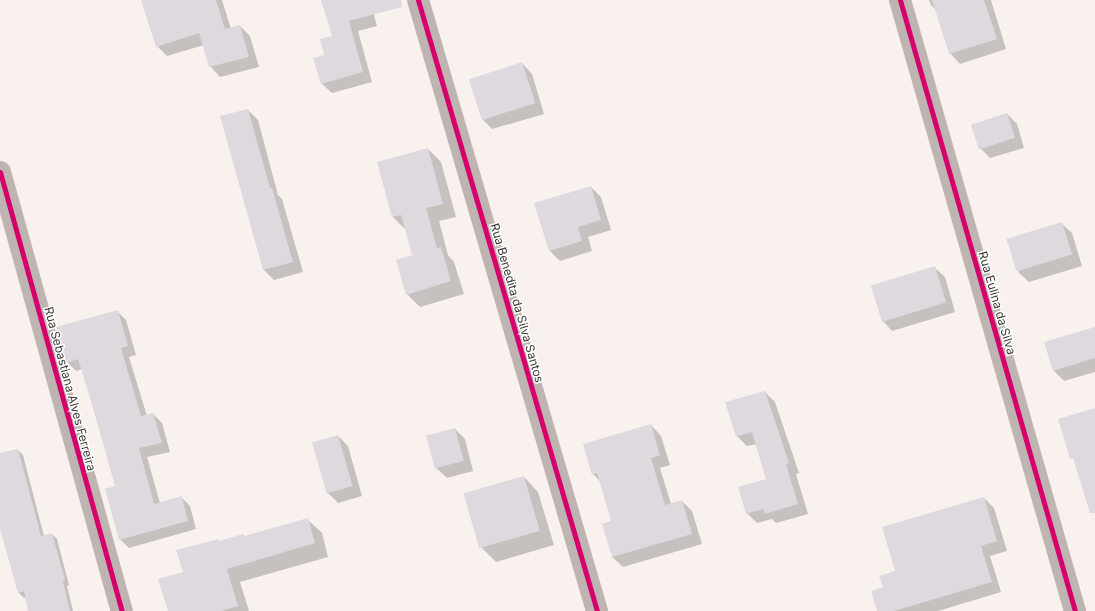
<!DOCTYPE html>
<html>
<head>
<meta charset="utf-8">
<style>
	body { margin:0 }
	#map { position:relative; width:1095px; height:611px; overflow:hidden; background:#f8f1ee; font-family:Inter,sans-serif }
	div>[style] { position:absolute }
	.shadow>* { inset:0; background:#0003 }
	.building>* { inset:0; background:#ddd9de; transform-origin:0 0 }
	.street>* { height:22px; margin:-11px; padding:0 11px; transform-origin:11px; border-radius:11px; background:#beb4b1 }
	.cycleway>* { height:5px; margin:-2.5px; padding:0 2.5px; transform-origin:2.5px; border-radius:2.5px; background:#d6006c }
	span { translate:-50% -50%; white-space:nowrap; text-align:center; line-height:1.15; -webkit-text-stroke:3px #fff; paint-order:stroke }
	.street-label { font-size:12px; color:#3c3735 }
</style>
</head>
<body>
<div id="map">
	<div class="shadow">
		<div style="clip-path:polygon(142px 0,222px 0,231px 29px,240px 26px,250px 36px,259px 67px,220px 77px,210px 66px,204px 45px,167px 56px,157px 46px)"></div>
		<div style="clip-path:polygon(322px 0,370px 0,377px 26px,358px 31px,372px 82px,332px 93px,321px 83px,326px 55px,333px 37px)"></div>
		<div style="clip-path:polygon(929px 0,991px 0,1006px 49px,960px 64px,950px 53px,936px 10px,931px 5px)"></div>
		<div style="clip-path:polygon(522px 63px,532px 74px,544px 114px,492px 129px,482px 119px)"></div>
		<div style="clip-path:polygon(248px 110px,258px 120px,278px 195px,282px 199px,303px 272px,274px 280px,264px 270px)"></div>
		<div style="clip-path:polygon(1007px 114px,1017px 124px,1024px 148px,990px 158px,980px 148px)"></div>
		<div style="clip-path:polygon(428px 149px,441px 162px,456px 217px,439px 221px,448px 255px,454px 262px,464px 294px,420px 307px,407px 294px,413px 256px,406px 230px,393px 217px,378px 163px)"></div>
		<div style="clip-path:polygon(591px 187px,601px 197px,611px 230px,588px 237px,592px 251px,560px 261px,550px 251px)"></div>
		<div style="clip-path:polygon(1061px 223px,1072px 233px,1082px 266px,1029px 282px,1018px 272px)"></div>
		<div style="clip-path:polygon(934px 267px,945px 277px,955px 312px,892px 331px,882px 320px)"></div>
		<div style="clip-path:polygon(117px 311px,126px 320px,136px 355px,129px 357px,147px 416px,153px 414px,162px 423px,170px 452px,147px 457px,160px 503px,182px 498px,190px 506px,196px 529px,129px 548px,120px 539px,116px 487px,82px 369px,76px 371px,67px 362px)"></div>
		<div style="clip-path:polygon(1095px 328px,1095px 372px,1064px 381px,1054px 371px)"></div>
		<div style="clip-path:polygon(765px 392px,775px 402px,799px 473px,796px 474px,808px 514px,776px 523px,772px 519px,757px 523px,747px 513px,768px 479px,757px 444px,747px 446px,737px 436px)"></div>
		<div style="clip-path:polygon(651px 425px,661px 436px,670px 465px,660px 468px,671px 504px,682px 501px,692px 511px,702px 544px,623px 567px,612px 557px,612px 522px,600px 481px,593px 474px)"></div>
		<div style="clip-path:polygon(455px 429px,465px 439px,473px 471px,447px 478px,436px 468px)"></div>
		<div style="clip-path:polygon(338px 436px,348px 446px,362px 496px,338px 503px,328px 493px,313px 443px)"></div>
		<div style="clip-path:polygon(18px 450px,23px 455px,44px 536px,52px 534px,57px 539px,69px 585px,67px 586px,73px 611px,29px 611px,26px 597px,24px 598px,19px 593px,0 525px,0 454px)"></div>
		<div style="clip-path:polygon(524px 477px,538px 492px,554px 545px,496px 562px,481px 547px)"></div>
		<div style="clip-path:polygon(984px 498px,994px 508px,1007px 551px,990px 556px,1001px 592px,938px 611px,878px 611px,897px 571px)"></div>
		<div style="clip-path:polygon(308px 520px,322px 533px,328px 557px,240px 582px,249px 611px,169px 611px,184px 573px,219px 540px,220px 542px,245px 537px)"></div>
	</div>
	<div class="building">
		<div style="clip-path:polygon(141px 0,216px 0,225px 29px,240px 25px,249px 57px,209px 67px,199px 33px,156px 47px)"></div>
		<div style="clip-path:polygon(321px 0,401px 0,402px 7px,349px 21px,363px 72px,321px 84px,313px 58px,324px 55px,320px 39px,332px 36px)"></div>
		<div style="clip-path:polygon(932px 0,984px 0,997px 39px,949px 54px)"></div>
		<div style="left:522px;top:62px;width:43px;height:56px;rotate:72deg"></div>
		<div style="clip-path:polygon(248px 109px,270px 188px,272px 188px,293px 262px,263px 270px,220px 116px)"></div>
		<div style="left:1007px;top:113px;width:26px;height:38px;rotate:72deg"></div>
		<div style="clip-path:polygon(428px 148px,443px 204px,426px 208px,437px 248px,441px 247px,451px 281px,406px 295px,396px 260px,412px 255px,401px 215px,392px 217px,377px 162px)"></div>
		<div style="clip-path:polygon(591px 186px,601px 220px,578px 227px,582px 241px,549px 251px,534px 203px)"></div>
		<div style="left:1062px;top:222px;width:34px;height:58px;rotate:73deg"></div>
		<div style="left:935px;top:266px;width:38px;height:67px;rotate:73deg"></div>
		<div style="clip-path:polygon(118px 310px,128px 346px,121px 348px,141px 416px,153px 413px,162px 443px,139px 448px,154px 504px,182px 496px,188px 521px,119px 540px,105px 489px,115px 486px,93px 407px,78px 359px,66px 363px,56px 327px)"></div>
		<div style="clip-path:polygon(1095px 327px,1095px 358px,1053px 371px,1044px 342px)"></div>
		<div style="clip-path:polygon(765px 391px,789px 463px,786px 464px,798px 504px,765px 514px,763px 509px,746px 514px,738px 487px,766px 479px,752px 432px,736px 437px,725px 402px)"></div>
		<div style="clip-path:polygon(1095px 408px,1095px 513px,1090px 513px,1073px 458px,1070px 459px,1058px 419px)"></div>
		<div style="clip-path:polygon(651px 424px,660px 455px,651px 458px,665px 505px,682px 500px,692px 534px,612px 557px,602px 524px,611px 521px,597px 473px,592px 475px,583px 444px)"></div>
		<div style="left:455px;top:428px;width:34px;height:30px;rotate:75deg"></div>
		<div style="left:338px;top:435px;width:53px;height:27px;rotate:74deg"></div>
		<div style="clip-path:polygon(18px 449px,41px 536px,52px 533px,65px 580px,63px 581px,70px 611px,28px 611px,24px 591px,18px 593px,0 529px,0 453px)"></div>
		<div style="left:524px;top:476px;width:57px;height:63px;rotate:74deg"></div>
		<div style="clip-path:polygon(984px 497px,997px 541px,981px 546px,992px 582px,894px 611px,877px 611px,871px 591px,883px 587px,879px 576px,895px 571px,882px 527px)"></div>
		<div style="clip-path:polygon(308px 518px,315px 543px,227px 569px,238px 606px,221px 611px,168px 611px,158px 579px,183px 572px,176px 550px,219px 539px,219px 541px,243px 534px,244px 536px)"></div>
	</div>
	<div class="street">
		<div style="left:418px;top:0;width:637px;rotate:73.67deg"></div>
		<div style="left:900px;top:0;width:636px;rotate:74.02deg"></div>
		<div style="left:0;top:172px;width:456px;rotate:74.5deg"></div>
	</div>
	<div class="cycleway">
		<div style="left:418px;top:0;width:637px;rotate:73.67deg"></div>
		<div style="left:900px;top:0;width:636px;rotate:74.02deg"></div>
		<div style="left:0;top:172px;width:456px;rotate:74.5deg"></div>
	</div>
	<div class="street-label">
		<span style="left:517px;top:303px;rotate:74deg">Rua Benedita da Silva Santos</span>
		<span style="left:997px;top:303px;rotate:74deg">Rua Eulina da Silva</span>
		<span style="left:70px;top:389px;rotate:75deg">Rua Sebastiana Alves Ferreira</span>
	</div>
</div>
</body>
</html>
